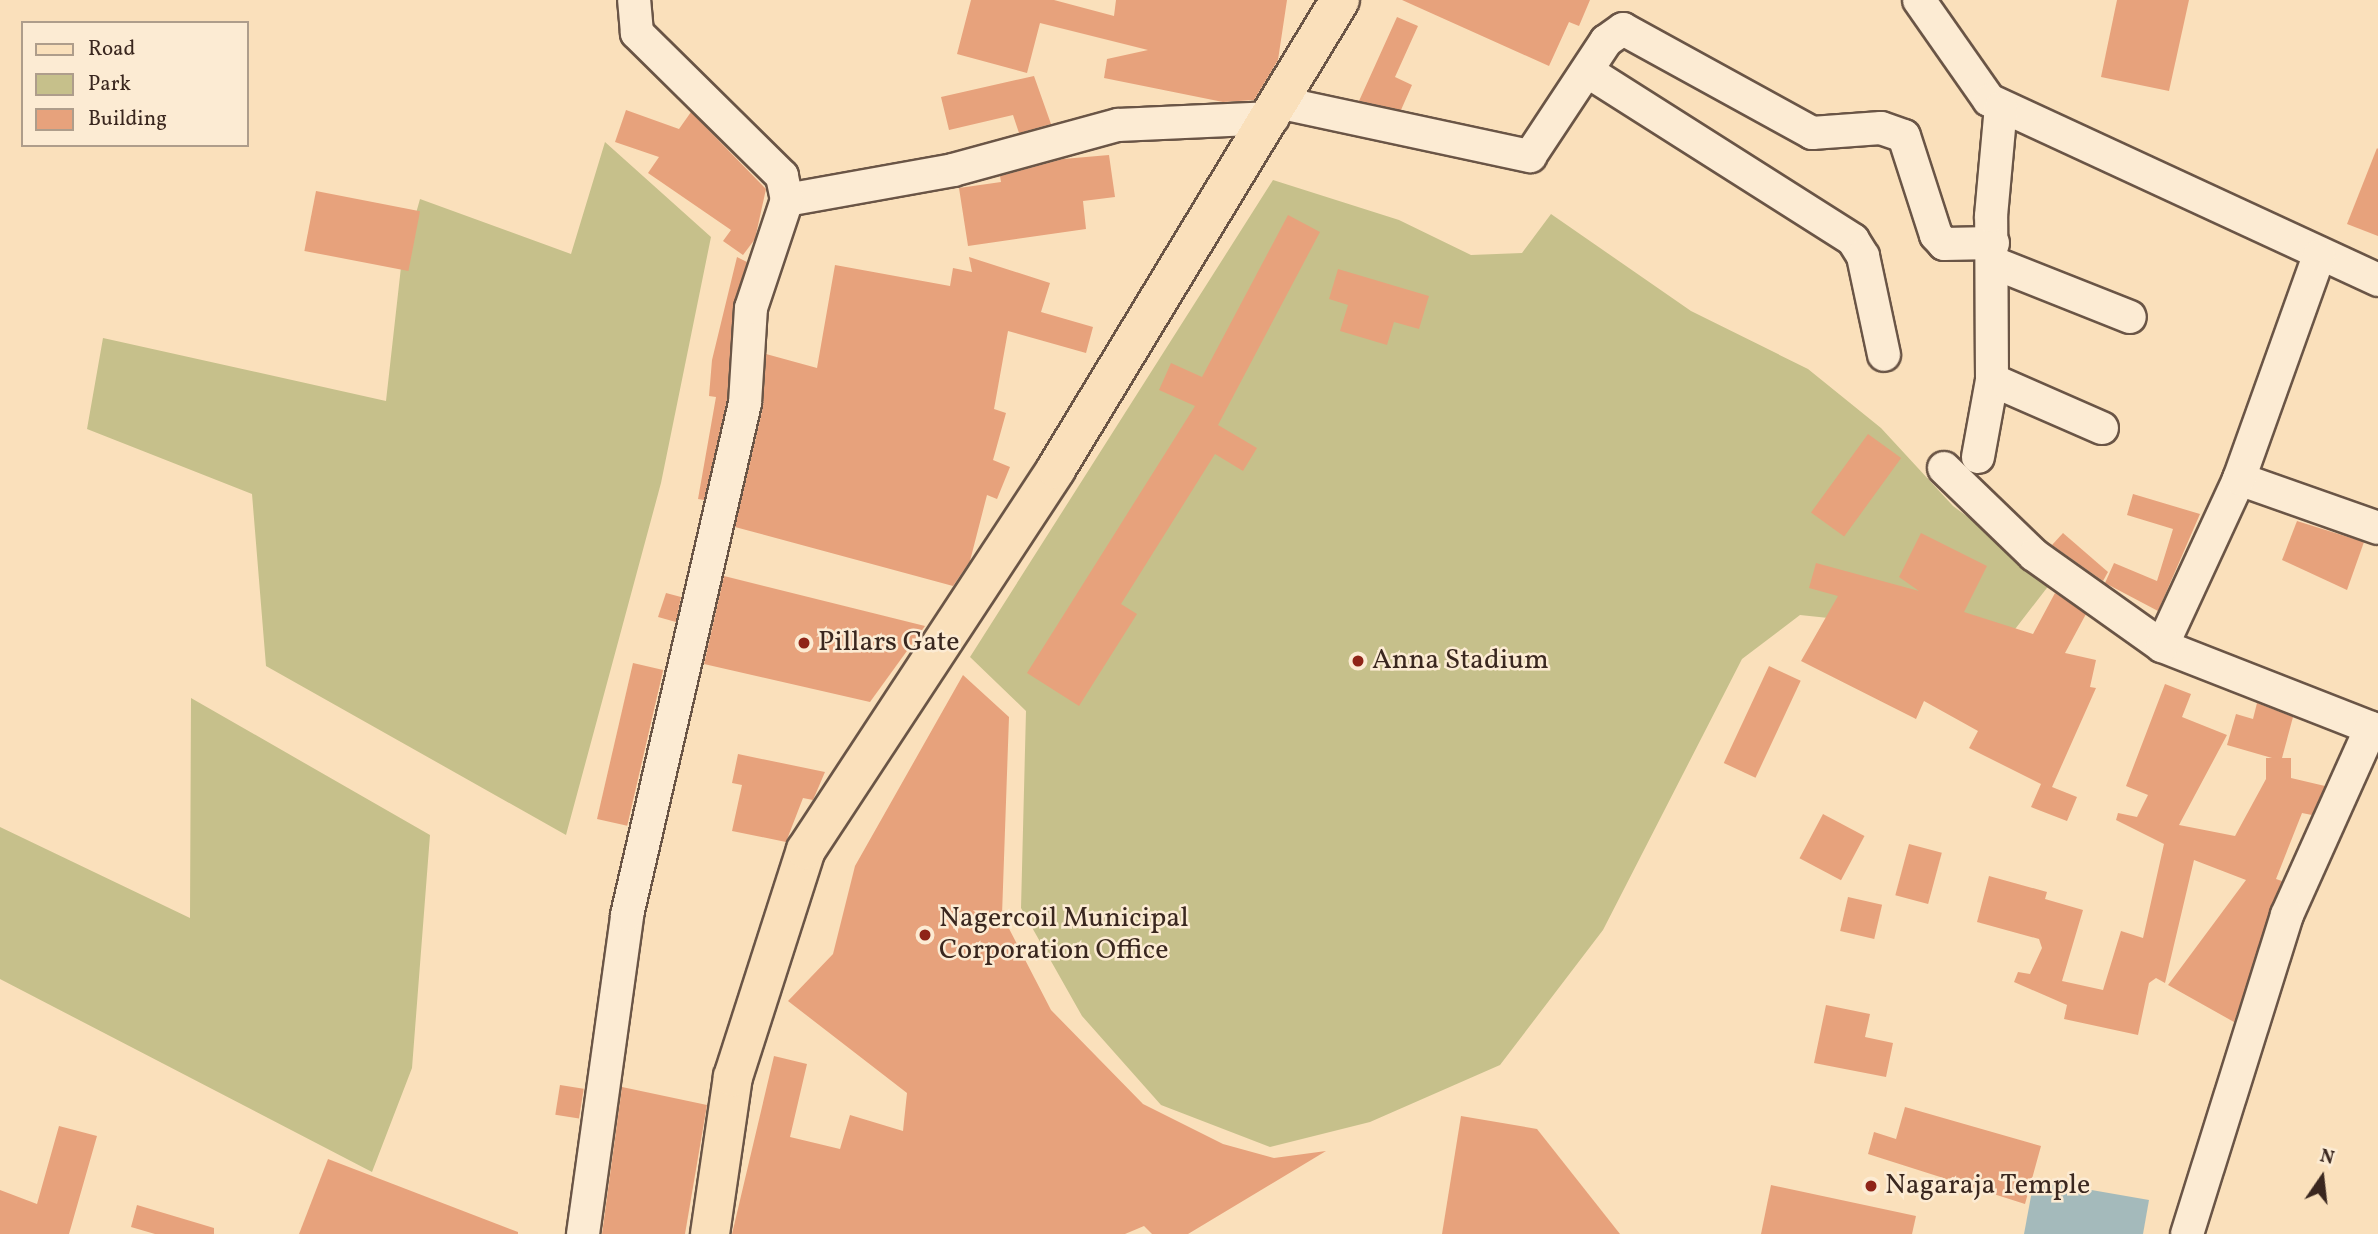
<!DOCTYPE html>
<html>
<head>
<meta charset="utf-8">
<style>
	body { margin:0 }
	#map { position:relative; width:2378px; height:1234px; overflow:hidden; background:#fae0bb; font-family:Vollkorn,serif }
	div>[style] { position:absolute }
	.green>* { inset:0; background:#c6c08b }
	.water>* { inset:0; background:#a4babb }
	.building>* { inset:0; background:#e7a27c; transform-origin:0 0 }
	.roads { filter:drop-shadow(2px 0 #6a5546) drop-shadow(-2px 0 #6a5546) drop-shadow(0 2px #6a5546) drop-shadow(0 -2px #6a5546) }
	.minor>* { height:32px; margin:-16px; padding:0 16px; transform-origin:16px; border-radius:16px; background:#fcebd3 }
	.major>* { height:38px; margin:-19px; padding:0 19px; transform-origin:19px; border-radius:19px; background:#fae0bb }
	.dots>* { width:19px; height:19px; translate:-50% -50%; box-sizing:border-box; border:4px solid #fcebd3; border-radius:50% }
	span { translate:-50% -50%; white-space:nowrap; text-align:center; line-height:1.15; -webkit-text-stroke:5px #fcebd3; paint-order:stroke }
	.poi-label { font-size:28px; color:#3a271f }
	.left { translate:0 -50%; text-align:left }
	.legend { position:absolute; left:21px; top:21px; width:228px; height:126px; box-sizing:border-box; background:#fcebd3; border:2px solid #ae9d8b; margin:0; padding:9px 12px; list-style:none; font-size:21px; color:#3a271f }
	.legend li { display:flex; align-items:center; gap:14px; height:35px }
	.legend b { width:35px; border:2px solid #ae9d8b }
	.north { position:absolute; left:2287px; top:1143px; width:70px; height:70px; -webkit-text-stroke:5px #fcebd3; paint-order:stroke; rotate:14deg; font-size:19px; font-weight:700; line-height:28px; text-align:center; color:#3a271f }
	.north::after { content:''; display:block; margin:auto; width:24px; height:32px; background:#3a271f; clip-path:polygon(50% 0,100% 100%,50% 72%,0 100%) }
</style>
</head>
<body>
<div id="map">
	<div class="green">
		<div style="clip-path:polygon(605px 142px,711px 237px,661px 483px,566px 835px,266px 666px,252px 494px,87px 429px,103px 338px,386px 401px,401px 267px,420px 199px,571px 254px)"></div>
		<div style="clip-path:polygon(1273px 180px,1399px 220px,1471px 255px,1522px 253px,1551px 214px,1691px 311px,1808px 369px,1881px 428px,1953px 506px,2053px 580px,2009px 637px,1800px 615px,1742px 659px,1603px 930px,1500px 1065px,1370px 1122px,1270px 1147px,1161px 1105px,1082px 1016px,1021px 908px,1026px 711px,970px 657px)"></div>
		<div style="clip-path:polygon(191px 698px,430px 835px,412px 1068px,372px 1172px,0 979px,0 827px,190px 918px)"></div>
	</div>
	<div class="water">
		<div style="clip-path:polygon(2034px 1180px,2149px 1200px,2143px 1234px,2024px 1234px)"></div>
	</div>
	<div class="building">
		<div style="clip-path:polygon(971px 0,1054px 0,1114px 16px,1116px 0,1287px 0,1278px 60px,1254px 100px,1223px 102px,1104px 78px,1107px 59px,1148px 50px,1040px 23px,1027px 73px,957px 54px)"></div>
		<div style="clip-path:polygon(1402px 0,1590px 0,1579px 26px,1569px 22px,1549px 66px)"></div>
		<div style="clip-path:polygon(2117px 0,2189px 0,2169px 91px,2101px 77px)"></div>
		<div style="clip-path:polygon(1397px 17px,1418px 26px,1395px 77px,1412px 85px,1401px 110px,1359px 101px)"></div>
		<div style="clip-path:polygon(1034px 76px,1051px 124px,1019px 133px,1013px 115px,949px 130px,941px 97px)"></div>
		<div style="clip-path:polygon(626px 110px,679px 129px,691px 112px,766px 189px,755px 239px,743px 255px,723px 241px,731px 230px,648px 173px,659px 157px,615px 142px)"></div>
		<div style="clip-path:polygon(2377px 148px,2378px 149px,2378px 236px,2347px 224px)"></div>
		<div style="clip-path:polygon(1109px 155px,1115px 197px,1083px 201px,1086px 229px,968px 246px,959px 188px,1001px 182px,1000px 176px,1063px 159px)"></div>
		<div style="left:316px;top:191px;width:106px;height:61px;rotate:11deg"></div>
		<div style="clip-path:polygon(1288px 215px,1320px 232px,1218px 425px,1257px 448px,1243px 471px,1215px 454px,1121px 604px,1137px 614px,1079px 706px,1027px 673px,1195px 406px,1159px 390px,1171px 363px,1202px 377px)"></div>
		<div style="clip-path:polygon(737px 257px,747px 262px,733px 307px,727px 400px,704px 500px,698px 499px,716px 397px,709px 396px,712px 360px)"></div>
		<div style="clip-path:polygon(969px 257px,1050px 283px,1041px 312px,1093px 327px,1086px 353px,1008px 331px,994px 409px,1006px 413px,993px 460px,1010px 467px,997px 499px,987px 495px,970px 561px,953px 586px,735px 527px,763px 407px,766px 354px,817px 368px,835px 265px,950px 286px,953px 268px,972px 272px)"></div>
		<div style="clip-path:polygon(1338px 269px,1429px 296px,1419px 329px,1394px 322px,1387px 345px,1340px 331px,1348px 305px,1329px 299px)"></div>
		<div style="left:1868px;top:434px;width:41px;height:97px;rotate:36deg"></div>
		<div style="clip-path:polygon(2133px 494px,2200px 514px,2158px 611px,2105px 583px,2114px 563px,2157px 581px,2173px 529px,2127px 515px)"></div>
		<div style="clip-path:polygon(2297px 521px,2364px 542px,2347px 590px,2282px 560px)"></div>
		<div style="clip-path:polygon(1921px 533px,1987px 566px,1964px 612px,2033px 634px,2055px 593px,2086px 614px,2065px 653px,2096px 660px,2090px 687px,2096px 688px,2052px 787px,2077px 797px,2067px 821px,2031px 807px,2041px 784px,1969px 748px,1978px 731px,1924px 701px,1916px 719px,1801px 661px,1838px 596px,1809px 588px,1816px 563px,1919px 591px,1899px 577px)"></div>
		<div style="clip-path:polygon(2063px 533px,2108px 572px,2103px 581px,2052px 545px)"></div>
		<div style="clip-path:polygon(724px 576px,925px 626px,870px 702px,704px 664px)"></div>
		<div style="clip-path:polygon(666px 593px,681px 597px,676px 622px,658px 617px)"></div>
		<div style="left:633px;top:663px;width:31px;height:160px;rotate:13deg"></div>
		<div style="left:1769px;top:666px;width:35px;height:107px;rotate:25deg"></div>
		<div style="clip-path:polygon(963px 675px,1009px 717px,1002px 915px,1051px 1010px,1143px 1104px,1223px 1144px,1274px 1158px,1326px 1151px,1188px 1234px,1152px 1234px,1144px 1226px,1125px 1234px,732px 1234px,774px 1056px,807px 1064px,790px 1137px,840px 1149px,850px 1115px,903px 1131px,907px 1093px,788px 1001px,833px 954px,855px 866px)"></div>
		<div style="clip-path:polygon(2165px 684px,2191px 694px,2182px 717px,2227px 735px,2179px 825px,2235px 836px,2266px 779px,2266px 758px,2272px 758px,2227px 745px,2236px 714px,2253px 719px,2257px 703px,2293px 717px,2282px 758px,2291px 758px,2291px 778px,2325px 786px,2312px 815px,2302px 813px,2276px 879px,2282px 881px,2234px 1022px,2168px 985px,2246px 880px,2194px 860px,2165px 983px,2156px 978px,2149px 983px,2138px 1035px,2064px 1019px,2067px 1005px,2014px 982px,2018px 972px,2030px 974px,2042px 948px,2039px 939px,1977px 922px,1989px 876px,2047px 892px,2045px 899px,2083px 910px,2062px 981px,2103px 990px,2121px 931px,2143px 938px,2164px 844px,2116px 820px,2118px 813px,2137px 817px,2148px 795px,2126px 786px)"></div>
		<div style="clip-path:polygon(738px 754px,825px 772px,813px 800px,803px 798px,786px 842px,732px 831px,742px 785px,732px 783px)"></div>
		<div style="left:1823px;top:814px;width:47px;height:50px;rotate:28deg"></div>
		<div style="left:1909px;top:844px;width:34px;height:53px;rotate:15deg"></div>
		<div style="left:1848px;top:897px;width:35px;height:35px;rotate:13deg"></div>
		<div style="clip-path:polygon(1826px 1005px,1870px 1014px,1865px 1037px,1893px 1043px,1886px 1077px,1814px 1063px)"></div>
		<div style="left:560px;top:1085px;width:24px;height:30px;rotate:9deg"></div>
		<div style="clip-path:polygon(622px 1087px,707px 1105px,685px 1234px,602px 1234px)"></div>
		<div style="clip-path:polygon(1905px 1107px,2041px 1146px,2025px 1204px,1868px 1154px,1874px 1132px,1896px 1139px)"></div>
		<div style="clip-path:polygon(1461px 1116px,1537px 1129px,1620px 1234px,1442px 1234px)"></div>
		<div style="clip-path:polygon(59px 1126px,97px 1136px,69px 1234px,0 1234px,0 1190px,37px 1204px)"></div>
		<div style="clip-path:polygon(328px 1159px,518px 1232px,518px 1234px,299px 1234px)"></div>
		<div style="clip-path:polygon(1771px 1185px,1916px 1216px,1912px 1234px,1761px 1234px)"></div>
		<div style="clip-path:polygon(137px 1205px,214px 1228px,214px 1234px,155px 1234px,131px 1227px)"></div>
	</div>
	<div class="roads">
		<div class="minor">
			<div style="left:1919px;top:0;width:122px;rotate:55deg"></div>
			<div style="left:1989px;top:100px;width:429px;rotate:24.8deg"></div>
			<div style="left:1587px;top:71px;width:315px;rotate:32.4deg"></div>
			<div style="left:1853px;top:240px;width:19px;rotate:58deg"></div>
			<div style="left:1863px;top:256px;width:101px;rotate:78deg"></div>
			<div style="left:1282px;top:103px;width:254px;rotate:12.1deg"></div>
			<div style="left:1530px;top:156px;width:138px;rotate:-56.5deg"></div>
			<div style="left:1606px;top:41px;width:21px;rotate:-35deg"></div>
			<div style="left:1623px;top:29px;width:216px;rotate:28.8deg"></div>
			<div style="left:1812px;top:133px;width:69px;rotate:-4.1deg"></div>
			<div style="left:1881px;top:128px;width:24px;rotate:19deg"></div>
			<div style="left:1904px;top:136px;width:104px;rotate:72.1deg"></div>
			<div style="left:1936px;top:235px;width:12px;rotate:48deg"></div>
			<div style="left:1944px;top:244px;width:49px;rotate:-1.2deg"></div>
			<div style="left:787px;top:200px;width:169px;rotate:-10.2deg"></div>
			<div style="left:953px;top:170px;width:171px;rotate:-15.3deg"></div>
			<div style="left:1118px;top:125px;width:155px;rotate:-2.6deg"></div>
			<div style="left:1994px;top:263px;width:146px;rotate:21.7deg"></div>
			<div style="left:1992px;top:380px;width:120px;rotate:23.6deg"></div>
			<div style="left:1978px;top:457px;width:78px;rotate:-79.7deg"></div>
			<div style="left:1992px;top:380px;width:164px;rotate:-90.3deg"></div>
			<div style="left:1991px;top:216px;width:109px;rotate:-84.8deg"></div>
			<div style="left:1944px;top:468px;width:125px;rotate:44deg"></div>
			<div style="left:2034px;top:555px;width:157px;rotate:35.4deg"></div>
			<div style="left:2162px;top:646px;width:225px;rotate:21.4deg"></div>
			<div style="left:2371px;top:728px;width:205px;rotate:114.2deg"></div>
			<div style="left:2287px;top:915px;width:334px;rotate:107.4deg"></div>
			<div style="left:2239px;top:479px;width:147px;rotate:19.4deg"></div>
			<div style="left:2162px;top:646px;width:184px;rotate:-65.2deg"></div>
			<div style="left:2239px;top:479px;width:237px;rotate:-70.3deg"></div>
			<div style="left:583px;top:1234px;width:322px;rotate:-82.1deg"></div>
			<div style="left:627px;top:915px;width:525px;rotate:-77.02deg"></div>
			<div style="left:745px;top:403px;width:95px;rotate:-86.4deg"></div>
			<div style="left:751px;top:308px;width:114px;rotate:-71.6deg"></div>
			<div style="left:787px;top:200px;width:25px;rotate:-102deg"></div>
			<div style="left:782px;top:176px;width:204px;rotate:-135.4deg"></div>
			<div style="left:637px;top:33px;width:33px;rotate:-95deg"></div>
		</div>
		<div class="major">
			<div style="left:710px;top:1234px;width:159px;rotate:-81.7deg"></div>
			<div style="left:733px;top:1077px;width:238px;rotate:-72.2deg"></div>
			<div style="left:806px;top:850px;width:456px;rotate:-56.7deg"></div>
			<div style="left:1056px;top:469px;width:548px;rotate:-58.8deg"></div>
		</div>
	</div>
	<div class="dots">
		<div style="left:804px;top:643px;background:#8f2418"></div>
		<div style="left:1358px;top:661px;background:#8f2418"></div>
		<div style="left:925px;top:935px;background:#8f2418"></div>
		<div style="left:1871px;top:1186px;background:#8f2418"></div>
	</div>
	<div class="poi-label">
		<span class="left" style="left:818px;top:643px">Pillars Gate</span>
		<span class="left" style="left:1372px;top:661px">Anna Stadium</span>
		<span class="left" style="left:939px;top:935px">Nagercoil Municipal<br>Corporation Office</span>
		<span class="left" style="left:1885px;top:1186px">Nagaraja Temple</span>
	</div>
	<ul class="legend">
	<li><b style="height:9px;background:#fae0bb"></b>Road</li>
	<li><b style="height:19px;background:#c6c08b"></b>Park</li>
	<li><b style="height:19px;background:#e7a27c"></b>Building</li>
	</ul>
	<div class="north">N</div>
</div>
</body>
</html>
